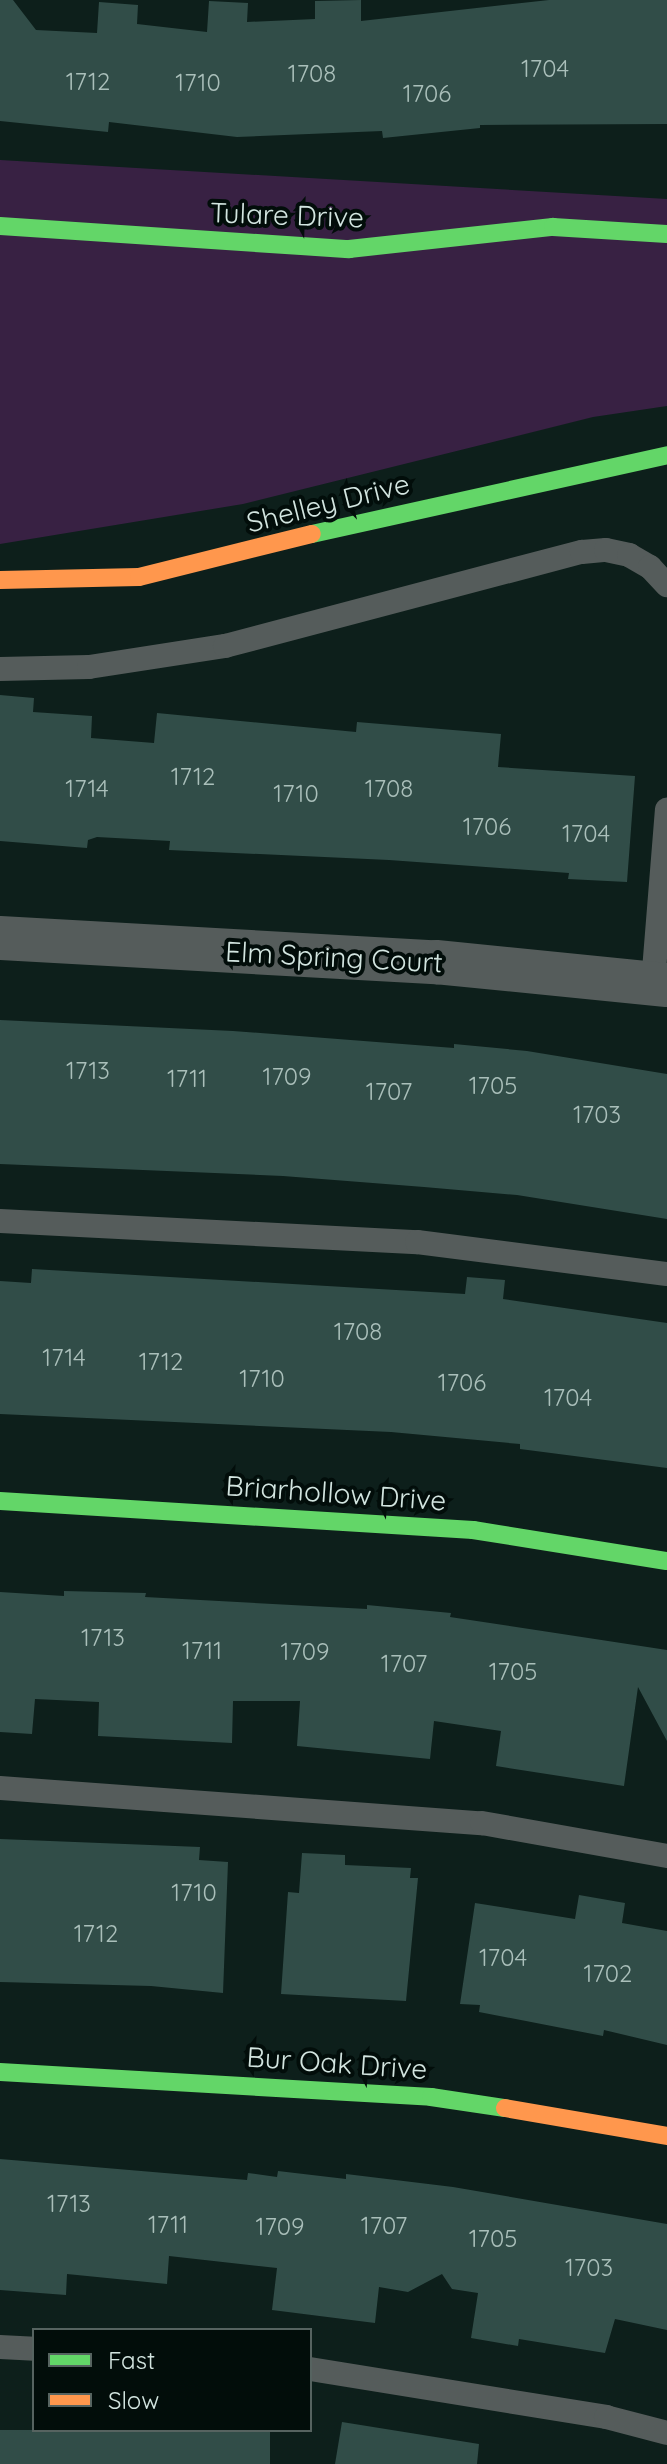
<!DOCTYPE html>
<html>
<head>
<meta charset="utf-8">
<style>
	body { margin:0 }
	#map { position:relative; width:667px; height:2464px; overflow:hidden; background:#0d1f1b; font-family:Quicksand,sans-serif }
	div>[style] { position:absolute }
	.green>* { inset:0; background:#382143 }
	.building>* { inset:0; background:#314d48; transform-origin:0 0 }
	.lane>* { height:24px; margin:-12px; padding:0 12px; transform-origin:12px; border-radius:12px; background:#555c5b }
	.street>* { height:44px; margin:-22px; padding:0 22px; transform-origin:22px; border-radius:22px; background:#555c5b }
	.fast>* { height:18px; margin:-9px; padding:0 9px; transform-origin:9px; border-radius:9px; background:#63d668 }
	.slow>* { height:18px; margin:-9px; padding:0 9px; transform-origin:9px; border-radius:9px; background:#ff974d }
	span { translate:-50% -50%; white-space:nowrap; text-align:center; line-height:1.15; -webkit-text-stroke:8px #020d0a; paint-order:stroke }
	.number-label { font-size:24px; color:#aabfba }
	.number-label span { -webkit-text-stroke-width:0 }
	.street-label { font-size:28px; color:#d3e5e0 }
	.legend { position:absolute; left:32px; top:2328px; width:280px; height:104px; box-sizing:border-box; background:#020d0a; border:2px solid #566360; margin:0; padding:10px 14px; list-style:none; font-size:24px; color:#d3e5e0 }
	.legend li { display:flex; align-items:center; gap:16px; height:40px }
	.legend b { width:40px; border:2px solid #566360 }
</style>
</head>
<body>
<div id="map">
	<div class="green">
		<div style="clip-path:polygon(0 160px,667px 199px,667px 406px,593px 417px,243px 504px,0 544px)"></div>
	</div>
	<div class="building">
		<div style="clip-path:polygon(0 0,13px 0,36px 30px,97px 33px,99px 2px,138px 5px,137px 24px,207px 32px,209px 1px,248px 3px,247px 22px,315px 19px,315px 1px,361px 0,361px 21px,549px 0,667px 0,667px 124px,480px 125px,480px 128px,383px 138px,382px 131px,237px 137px,109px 122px,108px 132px,0 121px)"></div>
		<div style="clip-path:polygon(0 695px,34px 698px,33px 712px,92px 716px,91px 738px,154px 743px,157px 713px,356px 732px,357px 722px,501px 734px,498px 767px,635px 776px,627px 882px,568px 879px,569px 873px,389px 860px,169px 850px,170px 841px,97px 837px,88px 840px,87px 848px,0 841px)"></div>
		<div style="clip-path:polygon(0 1020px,233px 1031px,454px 1048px,454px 1044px,527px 1051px,667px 1074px,667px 1219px,517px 1195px,424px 1187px,283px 1176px,0 1164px)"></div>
		<div style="clip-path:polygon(32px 1269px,465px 1294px,467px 1277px,505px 1280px,503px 1299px,667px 1323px,667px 1468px,520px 1449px,520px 1444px,391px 1432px,0 1414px,0 1281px,31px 1283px)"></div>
		<div style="clip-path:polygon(64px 1591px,146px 1593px,145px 1597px,367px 1609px,367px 1605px,451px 1613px,450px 1617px,667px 1650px,667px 1741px,638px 1687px,624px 1786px,496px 1766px,501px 1731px,434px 1721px,430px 1759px,297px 1746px,300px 1701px,233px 1701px,232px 1743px,98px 1736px,99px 1702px,35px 1699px,32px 1734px,0 1732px,0 1592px,64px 1596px)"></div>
		<div style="clip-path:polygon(0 1839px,200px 1847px,199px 1860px,228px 1862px,223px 1993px,151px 1986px,0 1982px)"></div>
		<div style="clip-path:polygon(302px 1853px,345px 1855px,345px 1865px,411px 1868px,410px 1878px,418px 1878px,406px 2001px,281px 1994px,288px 1892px,299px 1893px)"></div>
		<div style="clip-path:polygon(579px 1895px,625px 1903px,622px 1923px,667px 1931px,667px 2045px,604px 2030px,603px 2036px,567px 2029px,479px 2012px,480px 2005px,460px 2004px,475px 1903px,575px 1919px)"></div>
		<div style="clip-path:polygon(0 2159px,247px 2180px,248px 2173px,277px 2177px,278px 2171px,346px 2179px,346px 2174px,453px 2187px,667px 2224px,667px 2330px,615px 2319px,605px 2353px,519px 2339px,518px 2346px,471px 2338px,478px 2293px,452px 2289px,442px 2274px,408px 2292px,379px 2287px,375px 2323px,272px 2310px,277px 2268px,169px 2256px,167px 2284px,67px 2274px,66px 2295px,0 2290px)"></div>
		<div style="clip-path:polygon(342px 2422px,479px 2444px,477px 2464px,335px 2464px)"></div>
		<div style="left:0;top:2430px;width:270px;height:34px"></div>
	</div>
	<div class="lane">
		<div style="left:0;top:669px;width:89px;rotate:-1.3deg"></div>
		<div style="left:89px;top:667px;width:138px;rotate:-8.8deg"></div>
		<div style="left:225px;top:646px;width:369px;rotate:-14.8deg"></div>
		<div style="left:582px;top:552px;width:24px;rotate:-5deg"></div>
		<div style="left:606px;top:550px;width:24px;rotate:12deg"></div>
		<div style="left:629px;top:555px;width:24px;rotate:30deg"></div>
		<div style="left:650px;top:567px;width:25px;rotate:47deg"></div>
		<div style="left:653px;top:983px;width:174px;rotate:-85.4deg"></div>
		<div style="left:0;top:1221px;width:418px;rotate:2.9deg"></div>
		<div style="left:417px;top:1242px;width:252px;rotate:7.3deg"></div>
		<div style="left:0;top:1788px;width:483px;rotate:4.2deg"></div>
		<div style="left:482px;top:1823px;width:188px;rotate:10.1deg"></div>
		<div style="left:0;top:2347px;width:34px;rotate:3deg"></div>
		<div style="left:310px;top:2369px;width:300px;rotate:9.2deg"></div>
		<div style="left:606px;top:2417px;width:63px;rotate:14.7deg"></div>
	</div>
	<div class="street">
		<div style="left:0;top:938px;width:437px;rotate:3.2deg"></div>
		<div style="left:436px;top:962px;width:232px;rotate:5.7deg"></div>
	</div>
	<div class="fast">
		<div style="left:0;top:226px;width:350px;rotate:3.8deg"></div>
		<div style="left:349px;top:249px;width:205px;rotate:-6.2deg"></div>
		<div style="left:553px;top:227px;width:114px;rotate:3.5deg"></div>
		<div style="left:312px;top:534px;width:364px;rotate:-12.5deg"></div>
		<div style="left:0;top:1501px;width:474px;rotate:3.5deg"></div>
		<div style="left:473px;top:1530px;width:196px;rotate:9.1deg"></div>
		<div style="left:0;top:2072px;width:432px;rotate:3.3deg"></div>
		<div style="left:431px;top:2097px;width:75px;rotate:8.5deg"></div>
	</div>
	<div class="slow">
		<div style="left:0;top:580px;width:139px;rotate:-1.2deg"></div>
		<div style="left:139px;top:577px;width:178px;rotate:-14deg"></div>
		<div style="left:505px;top:2108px;width:164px;rotate:9.8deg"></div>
	</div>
	<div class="number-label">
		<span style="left:545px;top:69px">1704</span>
		<span style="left:312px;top:74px">1708</span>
		<span style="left:88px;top:82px">1712</span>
		<span style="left:198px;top:83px">1710</span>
		<span style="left:427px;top:94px">1706</span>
		<span style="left:193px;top:777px">1712</span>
		<span style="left:87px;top:789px">1714</span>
		<span style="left:389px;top:789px">1708</span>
		<span style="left:296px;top:794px">1710</span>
		<span style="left:487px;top:827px">1706</span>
		<span style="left:586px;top:834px">1704</span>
		<span style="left:88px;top:1071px">1713</span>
		<span style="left:287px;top:1077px">1709</span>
		<span style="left:187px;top:1079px">1711</span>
		<span style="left:493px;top:1086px">1705</span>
		<span style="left:389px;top:1092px">1707</span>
		<span style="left:597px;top:1115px">1703</span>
		<span style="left:358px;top:1332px">1708</span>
		<span style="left:64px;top:1358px">1714</span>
		<span style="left:161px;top:1362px">1712</span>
		<span style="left:262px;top:1379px">1710</span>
		<span style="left:462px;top:1383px">1706</span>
		<span style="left:568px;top:1398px">1704</span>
		<span style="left:103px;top:1638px">1713</span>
		<span style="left:202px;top:1651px">1711</span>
		<span style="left:305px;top:1652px">1709</span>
		<span style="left:404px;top:1664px">1707</span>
		<span style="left:513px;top:1672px">1705</span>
		<span style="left:194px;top:1893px">1710</span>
		<span style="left:96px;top:1934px">1712</span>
		<span style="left:503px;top:1958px">1704</span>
		<span style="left:608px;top:1974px">1702</span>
		<span style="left:69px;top:2204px">1713</span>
		<span style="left:168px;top:2225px">1711</span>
		<span style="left:384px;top:2226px">1707</span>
		<span style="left:280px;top:2227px">1709</span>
		<span style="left:493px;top:2239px">1705</span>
		<span style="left:589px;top:2268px">1703</span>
	</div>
	<div class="street-label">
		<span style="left:287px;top:215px;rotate:2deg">Tulare Drive</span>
		<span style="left:328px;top:503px;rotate:-14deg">Shelley Drive</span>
		<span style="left:334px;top:957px;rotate:3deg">Elm Spring Court</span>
		<span style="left:336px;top:1493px;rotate:4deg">Briarhollow Drive</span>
		<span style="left:337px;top:2063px;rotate:4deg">Bur Oak Drive</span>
	</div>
	<ul class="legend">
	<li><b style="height:10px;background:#63d668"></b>Fast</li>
	<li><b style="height:10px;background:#ff974d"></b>Slow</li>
	</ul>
</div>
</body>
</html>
